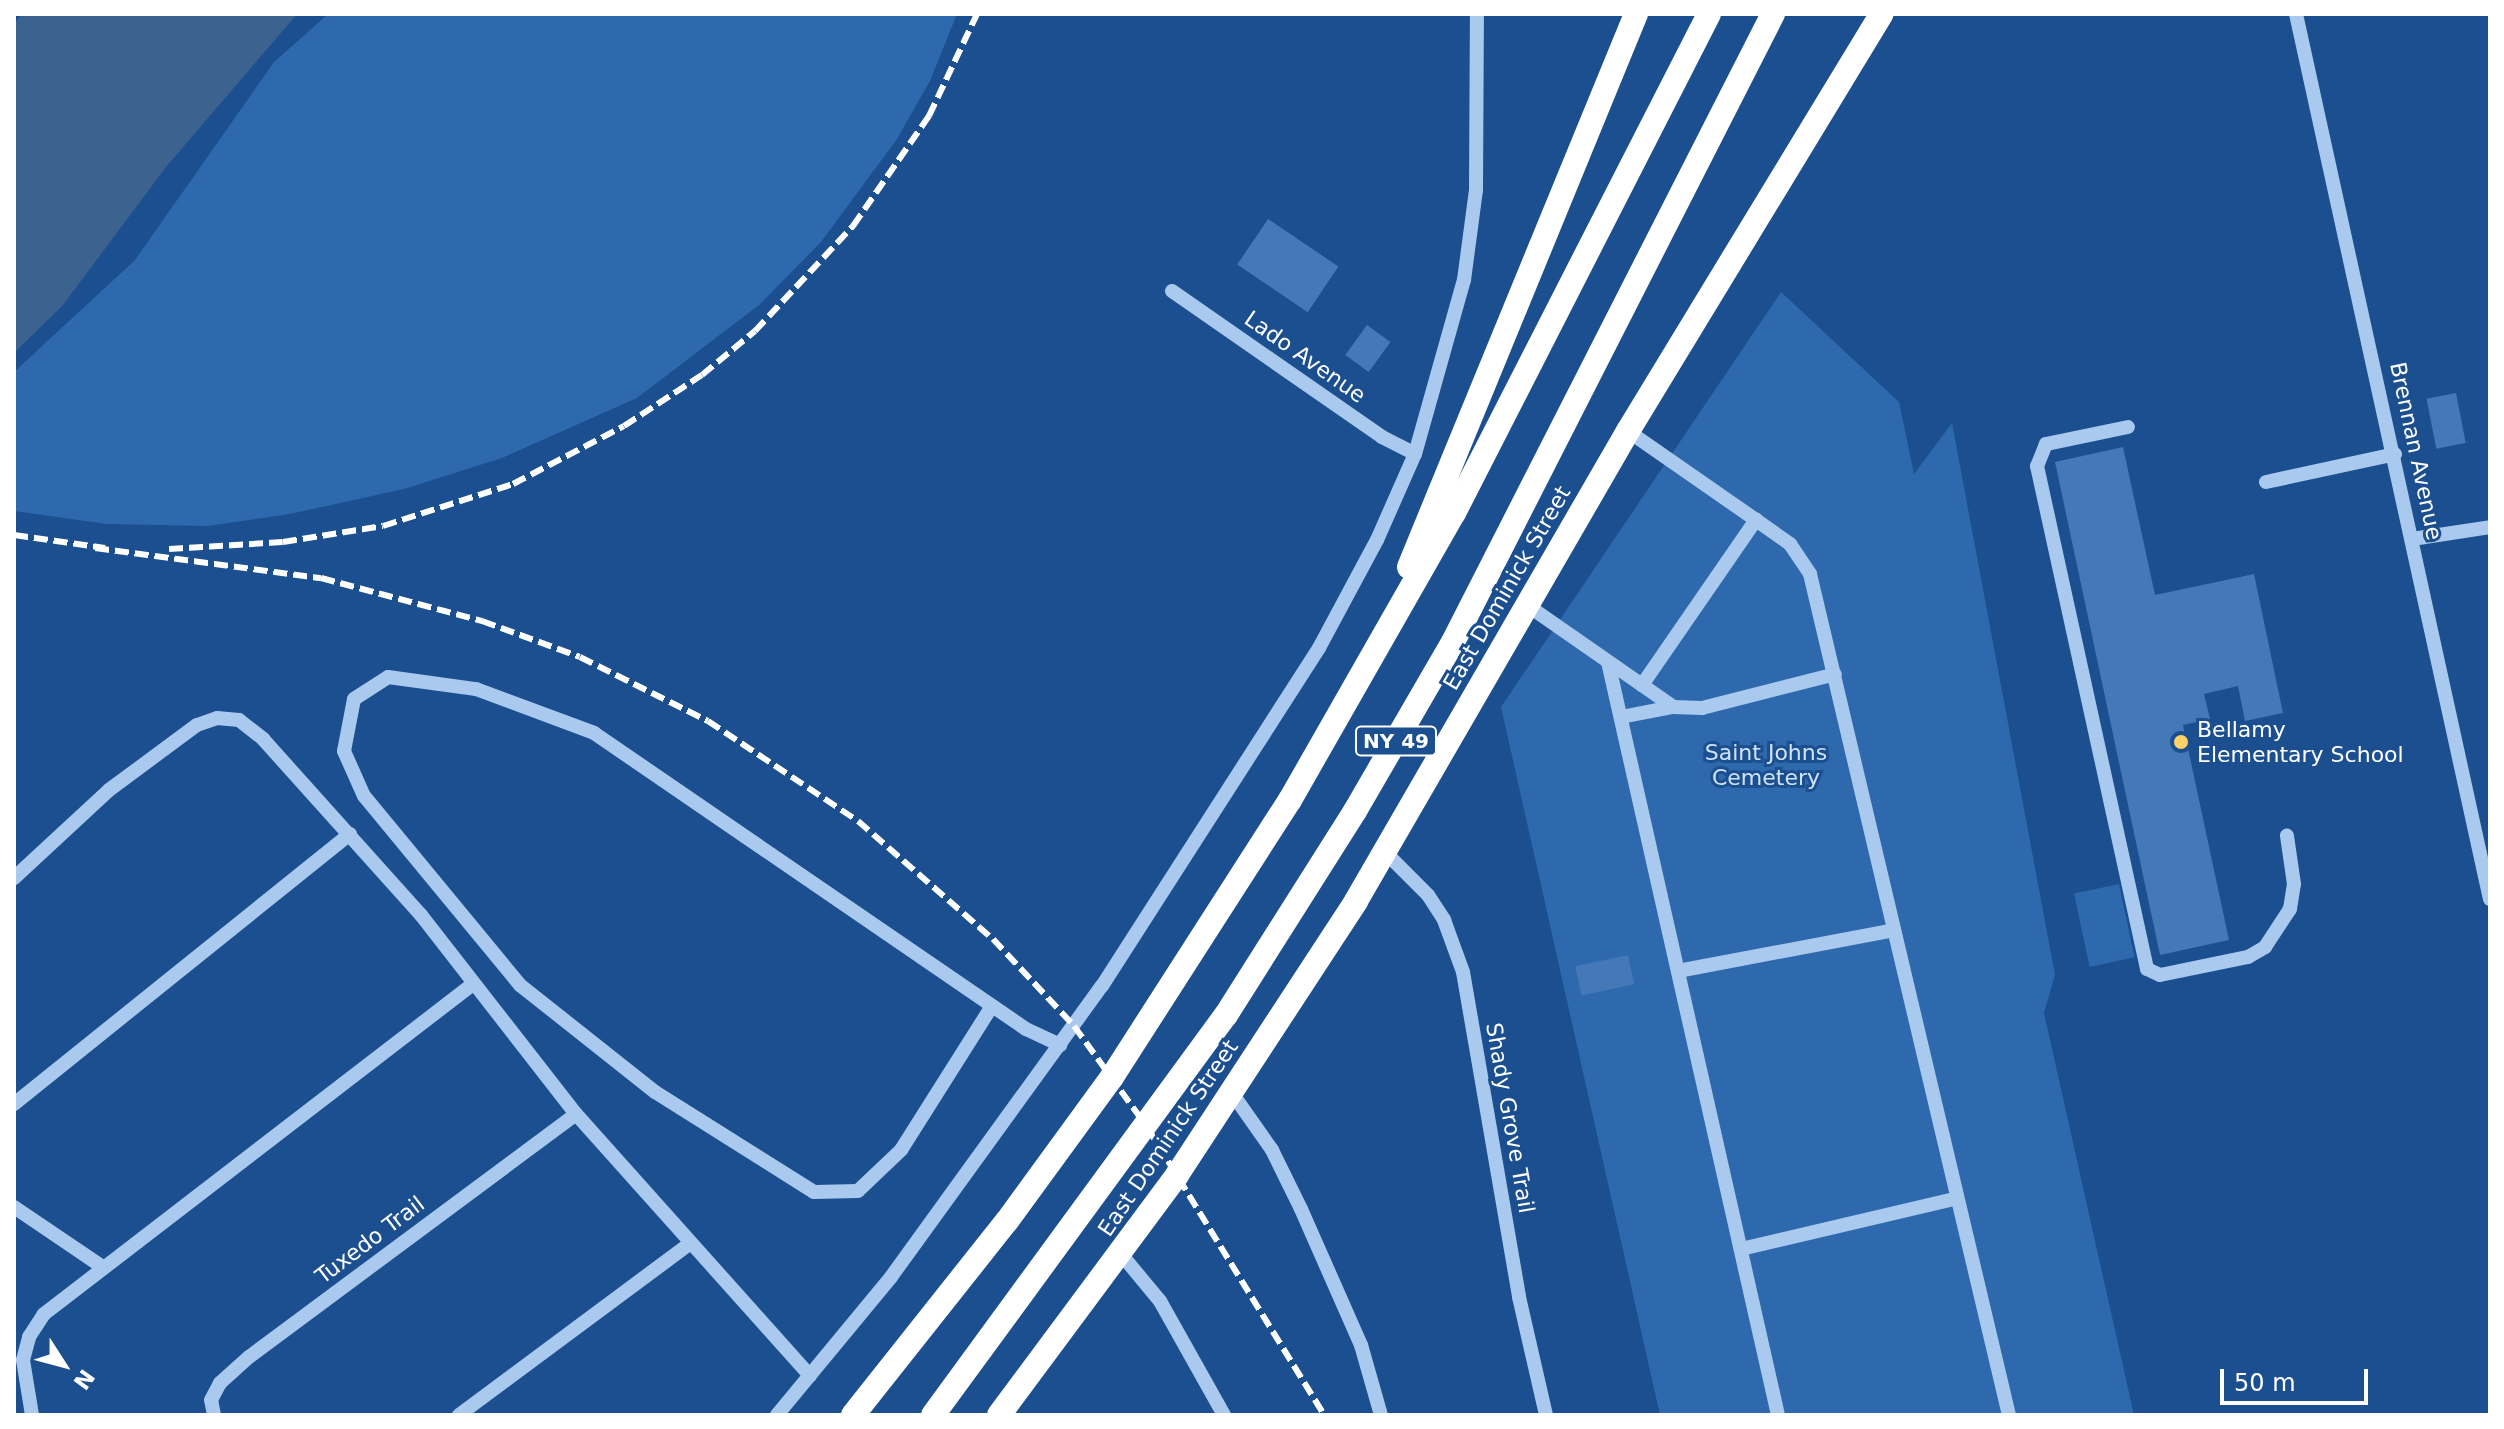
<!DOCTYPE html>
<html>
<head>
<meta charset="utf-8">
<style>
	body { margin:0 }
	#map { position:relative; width:2504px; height:1429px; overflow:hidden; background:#1b4f8f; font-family:"DejaVu Sans",sans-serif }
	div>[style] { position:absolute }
	.green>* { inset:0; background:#2e69ad; transform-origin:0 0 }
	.water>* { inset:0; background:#3c6290 }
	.building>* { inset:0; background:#4478b7; transform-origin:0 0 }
	.minor>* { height:14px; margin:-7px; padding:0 7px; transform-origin:7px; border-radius:7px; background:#a9c9ee }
	.highway>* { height:24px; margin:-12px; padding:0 12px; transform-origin:12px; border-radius:12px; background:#fff }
	.rail>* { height:6px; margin-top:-3px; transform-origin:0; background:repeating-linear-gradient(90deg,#fff 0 14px,transparent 0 20px) }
	.dots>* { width:22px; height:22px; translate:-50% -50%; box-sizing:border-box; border:4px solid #1b4f8f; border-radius:50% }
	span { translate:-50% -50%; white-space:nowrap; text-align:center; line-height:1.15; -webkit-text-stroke:6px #1b4f8f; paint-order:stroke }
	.shield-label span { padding:2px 6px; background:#1b4f8f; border:2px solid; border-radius:6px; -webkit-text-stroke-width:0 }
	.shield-label { font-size:20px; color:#fff; font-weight:700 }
	.street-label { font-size:22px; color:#fff }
	.poi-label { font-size:22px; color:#fff }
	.left { translate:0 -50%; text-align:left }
	.park-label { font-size:22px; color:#cfe3fa }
	.frame { position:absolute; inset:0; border:16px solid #fff; pointer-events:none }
	.north { position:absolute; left:24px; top:1325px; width:80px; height:80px; -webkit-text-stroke:6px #1b4f8f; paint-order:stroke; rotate:126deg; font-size:22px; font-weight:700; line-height:32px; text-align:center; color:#fff }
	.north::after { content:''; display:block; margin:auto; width:28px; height:36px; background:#fff; clip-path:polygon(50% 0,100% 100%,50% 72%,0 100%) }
	.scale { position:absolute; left:2220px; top:1369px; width:148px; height:36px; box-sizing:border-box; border:4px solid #fff; border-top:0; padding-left:10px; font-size:24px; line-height:28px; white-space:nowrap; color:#fff; -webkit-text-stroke:6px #1b4f8f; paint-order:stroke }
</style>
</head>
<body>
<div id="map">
	<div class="green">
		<div style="clip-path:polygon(328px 14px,957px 14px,930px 81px,897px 139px,821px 242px,759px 305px,637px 398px,502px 458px,404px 489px,290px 514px,208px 526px,107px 524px,14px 511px,14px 372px,135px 260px,274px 62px)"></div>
		<div style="clip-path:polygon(1781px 292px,1899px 402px,1914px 474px,1952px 423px,2055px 975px,2044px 1013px,2134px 1415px,1660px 1415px,1501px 707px)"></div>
		<div style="left:2119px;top:884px;width:75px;height:46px;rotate:78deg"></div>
	</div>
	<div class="water">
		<div style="clip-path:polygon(22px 14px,297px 14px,166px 167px,63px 305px,14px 353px,14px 24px)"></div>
	</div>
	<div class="building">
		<div style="left:1268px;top:219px;width:85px;height:55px;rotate:34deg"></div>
		<div style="left:1367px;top:325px;width:29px;height:37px;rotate:36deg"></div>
		<div style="left:2456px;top:393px;width:51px;height:30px;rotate:79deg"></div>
		<div style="clip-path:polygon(2123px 447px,2155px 595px,2254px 574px,2283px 713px,2245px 721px,2238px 686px,2204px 694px,2210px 719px,2183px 725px,2229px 940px,2160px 955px,2055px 462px)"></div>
		<div style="left:1628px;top:955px;width:30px;height:54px;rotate:78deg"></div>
	</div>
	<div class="minor">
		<div style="left:2296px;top:14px;width:906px;rotate:77.64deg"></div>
		<div style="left:1172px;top:291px;width:256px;rotate:34.8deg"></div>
		<div style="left:1382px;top:437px;width:37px;rotate:27deg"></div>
		<div style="left:2128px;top:427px;width:84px;rotate:168.3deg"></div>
		<div style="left:2046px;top:444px;width:24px;rotate:112deg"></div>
		<div style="left:2037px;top:466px;width:515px;rotate:77.66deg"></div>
		<div style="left:2147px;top:969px;width:14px;rotate:25deg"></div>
		<div style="left:2160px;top:975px;width:90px;rotate:-11.6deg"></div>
		<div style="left:2248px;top:957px;width:20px;rotate:-30deg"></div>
		<div style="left:2265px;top:947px;width:45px;rotate:-56.7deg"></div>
		<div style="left:2290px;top:909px;width:25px;rotate:-81deg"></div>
		<div style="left:2294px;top:884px;width:49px;rotate:-98.3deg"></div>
		<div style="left:2266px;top:482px;width:132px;rotate:-12.2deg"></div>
		<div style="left:1756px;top:520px;width:42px;rotate:35.2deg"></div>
		<div style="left:1790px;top:544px;width:36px;rotate:56deg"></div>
		<div style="left:1810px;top:574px;width:864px;rotate:76.69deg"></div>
		<div style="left:2412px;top:539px;width:79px;rotate:-8.7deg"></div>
		<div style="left:1527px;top:605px;width:140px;rotate:34.8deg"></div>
		<div style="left:1642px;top:685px;width:201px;rotate:-55.4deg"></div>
		<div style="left:1756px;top:520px;width:156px;rotate:-145.2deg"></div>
		<div style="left:1608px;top:662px;width:772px;rotate:77.28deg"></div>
		<div style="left:1642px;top:685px;width:38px;rotate:35deg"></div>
		<div style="left:1673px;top:707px;width:29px;rotate:2deg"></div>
		<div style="left:1702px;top:708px;width:137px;rotate:-14.3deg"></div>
		<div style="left:1621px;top:717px;width:53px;rotate:-10.9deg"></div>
		<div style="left:1384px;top:851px;width:62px;rotate:45deg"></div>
		<div style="left:1428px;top:895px;width:30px;rotate:57deg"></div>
		<div style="left:1444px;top:920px;width:55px;rotate:69.9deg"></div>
		<div style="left:1463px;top:972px;width:330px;rotate:80.2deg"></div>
		<div style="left:1519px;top:1297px;width:121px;rotate:77.1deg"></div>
		<div style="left:14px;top:878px;width:129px;rotate:-42.8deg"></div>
		<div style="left:109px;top:790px;width:109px;rotate:-36.5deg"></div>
		<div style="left:197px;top:725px;width:21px;rotate:-19deg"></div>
		<div style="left:217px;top:718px;width:22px;rotate:5deg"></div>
		<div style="left:239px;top:720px;width:31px;rotate:38deg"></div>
		<div style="left:263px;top:739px;width:237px;rotate:48.1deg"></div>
		<div style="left:421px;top:915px;width:252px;rotate:52.1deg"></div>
		<div style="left:576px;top:1114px;width:351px;rotate:48.2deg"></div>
		<div style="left:1678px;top:971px;width:220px;rotate:-10.7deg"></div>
		<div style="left:992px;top:1006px;width:170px;rotate:122.3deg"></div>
		<div style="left:901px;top:1150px;width:59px;rotate:136.4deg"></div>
		<div style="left:858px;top:1191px;width:44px;rotate:178.7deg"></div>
		<div style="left:814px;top:1192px;width:188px;rotate:-147.8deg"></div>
		<div style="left:655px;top:1092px;width:172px;rotate:-141.6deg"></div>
		<div style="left:520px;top:985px;width:245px;rotate:-129.5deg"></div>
		<div style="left:364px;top:796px;width:49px;rotate:-114deg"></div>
		<div style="left:344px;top:751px;width:53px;rotate:-79.1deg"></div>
		<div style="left:354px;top:699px;width:40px;rotate:-32.9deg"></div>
		<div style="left:388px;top:677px;width:89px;rotate:7.8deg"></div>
		<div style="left:476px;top:689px;width:126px;rotate:20.4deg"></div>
		<div style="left:594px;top:733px;width:524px;rotate:34.42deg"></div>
		<div style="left:1026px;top:1029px;width:38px;rotate:25deg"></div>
		<div style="left:1232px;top:1093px;width:70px;rotate:54.9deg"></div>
		<div style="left:1272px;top:1150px;width:66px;rotate:63.8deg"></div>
		<div style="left:1301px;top:1209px;width:149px;rotate:66.2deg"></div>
		<div style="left:1361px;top:1345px;width:73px;rotate:74.1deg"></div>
		<div style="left:14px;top:1104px;width:431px;rotate:-38.8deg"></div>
		<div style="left:14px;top:1207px;width:105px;rotate:34.1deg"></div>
		<div style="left:1741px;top:1249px;width:219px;rotate:-13.2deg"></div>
		<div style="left:1121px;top:1254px;width:61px;rotate:50.3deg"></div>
		<div style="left:1160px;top:1301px;width:131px;rotate:60.7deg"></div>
		<div style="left:32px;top:1415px;width:56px;rotate:-99.3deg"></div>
		<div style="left:23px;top:1360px;width:24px;rotate:-75deg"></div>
		<div style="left:29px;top:1337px;width:27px;rotate:-57deg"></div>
		<div style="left:44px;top:1314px;width:541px;rotate:-37.57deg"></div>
		<div style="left:214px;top:1415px;width:15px;rotate:-101deg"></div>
		<div style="left:211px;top:1400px;width:19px;rotate:-62deg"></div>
		<div style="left:220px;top:1383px;width:39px;rotate:-42deg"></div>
		<div style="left:249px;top:1357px;width:407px;rotate:-36.6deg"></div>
		<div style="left:459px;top:1415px;width:287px;rotate:-36.6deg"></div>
		<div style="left:777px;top:1415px;width:179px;rotate:-50.4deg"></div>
		<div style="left:891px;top:1277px;width:359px;rotate:-54.1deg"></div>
		<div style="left:1102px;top:986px;width:402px;rotate:-57.3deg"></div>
		<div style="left:1319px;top:648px;width:123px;rotate:-61.8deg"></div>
		<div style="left:1377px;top:540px;width:94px;rotate:-66.2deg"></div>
		<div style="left:1415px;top:454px;width:181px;rotate:-74.3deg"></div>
		<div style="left:1464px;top:280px;width:91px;rotate:-82.4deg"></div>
		<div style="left:1476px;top:190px;width:176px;rotate:-89.7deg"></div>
	</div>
	<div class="highway">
		<div style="left:1409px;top:567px;width:598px;rotate:-67.68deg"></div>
		<div style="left:853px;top:1415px;width:248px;rotate:-51.6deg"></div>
		<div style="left:1007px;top:1221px;width:178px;rotate:-53.9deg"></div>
		<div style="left:1112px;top:1077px;width:329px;rotate:-57.3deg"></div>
		<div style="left:1290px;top:800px;width:331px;rotate:-60.3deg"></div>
		<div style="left:1454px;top:513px;width:560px;rotate:-62.93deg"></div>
		<div style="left:933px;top:1415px;width:496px;rotate:-53.8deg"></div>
		<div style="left:1226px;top:1015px;width:241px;rotate:-57.7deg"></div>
		<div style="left:1355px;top:811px;width:193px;rotate:-59.9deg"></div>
		<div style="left:1452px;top:644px;width:707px;rotate:-63deg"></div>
		<div style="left:999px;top:1415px;width:299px;rotate:-53.4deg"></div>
		<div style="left:1177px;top:1175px;width:327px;rotate:-56.8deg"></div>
		<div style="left:1356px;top:901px;width:543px;rotate:-59.94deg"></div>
		<div style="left:1628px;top:431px;width:488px;rotate:-58.7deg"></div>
	</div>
	<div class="rail">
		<div style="left:14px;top:535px;width:92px;rotate:8.1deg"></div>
		<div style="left:95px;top:548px;width:228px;rotate:7.6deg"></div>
		<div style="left:321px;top:578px;width:167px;rotate:15deg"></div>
		<div style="left:482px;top:621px;width:104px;rotate:20.2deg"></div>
		<div style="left:580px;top:657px;width:143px;rotate:26.6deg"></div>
		<div style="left:708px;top:721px;width:180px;rotate:33.7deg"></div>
		<div style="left:858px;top:821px;width:179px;rotate:41.2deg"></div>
		<div style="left:993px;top:939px;width:119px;rotate:47deg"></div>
		<div style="left:1074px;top:1026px;width:125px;rotate:54.1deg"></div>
		<div style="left:1147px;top:1127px;width:338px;rotate:58.4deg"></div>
		<div style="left:169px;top:549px;width:114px;rotate:-3.5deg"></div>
		<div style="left:283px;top:542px;width:101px;rotate:-9.1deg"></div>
		<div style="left:383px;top:526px;width:137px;rotate:-17.9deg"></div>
		<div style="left:513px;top:484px;width:125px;rotate:-27.6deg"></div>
		<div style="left:624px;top:426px;width:93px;rotate:-33.2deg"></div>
		<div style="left:702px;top:375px;width:69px;rotate:-39.7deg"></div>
		<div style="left:755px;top:331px;width:144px;rotate:-47deg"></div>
		<div style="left:853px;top:226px;width:134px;rotate:-55.4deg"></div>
		<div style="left:929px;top:116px;width:113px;rotate:-64.8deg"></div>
	</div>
	<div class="dots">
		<div style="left:2181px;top:742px;background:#ffd166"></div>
	</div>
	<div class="shield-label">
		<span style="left:1396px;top:741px">NY 49</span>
	</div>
	<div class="street-label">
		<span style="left:1305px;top:357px;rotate:35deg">Lado Avenue</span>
		<span style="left:2416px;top:451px;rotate:78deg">Brennan Avenue</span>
		<span style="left:1507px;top:588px;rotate:-60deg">East Dominick Street</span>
		<span style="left:1510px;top:1118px;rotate:80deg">Shady Grove Trail</span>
		<span style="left:1168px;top:1138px;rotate:-56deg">East Dominick Street</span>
		<span style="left:370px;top:1240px;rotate:-37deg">Tuxedo Trail</span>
	</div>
	<div class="poi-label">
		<span class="left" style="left:2197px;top:742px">Bellamy<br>Elementary School</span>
	</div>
	<div class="park-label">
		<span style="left:1766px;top:765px">Saint Johns<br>Cemetery</span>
	</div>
	<div class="frame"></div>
	<div class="north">N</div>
	<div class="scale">50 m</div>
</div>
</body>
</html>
